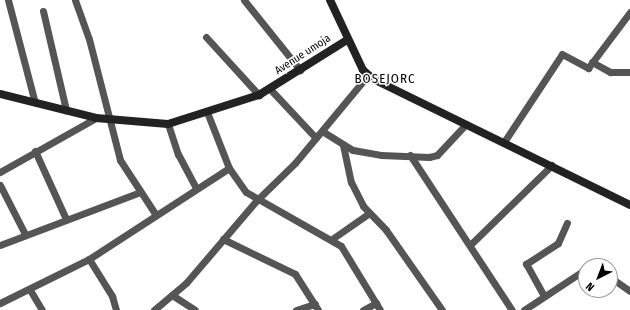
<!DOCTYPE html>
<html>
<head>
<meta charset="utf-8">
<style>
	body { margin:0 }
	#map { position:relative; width:630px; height:310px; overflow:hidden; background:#fff; font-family:"Fira Sans Condensed",sans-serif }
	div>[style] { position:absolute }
	.street>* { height:7px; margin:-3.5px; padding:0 3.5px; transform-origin:3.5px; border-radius:3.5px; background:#555 }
	.secondary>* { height:8px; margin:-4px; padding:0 4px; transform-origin:4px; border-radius:4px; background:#222 }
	span { translate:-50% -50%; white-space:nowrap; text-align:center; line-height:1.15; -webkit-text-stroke:3px #fff; paint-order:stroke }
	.street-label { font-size:11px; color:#000 }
	.quarter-label { font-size:13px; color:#000; letter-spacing:1px }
	.north { position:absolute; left:578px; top:258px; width:40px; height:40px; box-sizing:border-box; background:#fff; border:1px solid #999; border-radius:50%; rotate:222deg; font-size:11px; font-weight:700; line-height:16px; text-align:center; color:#000 }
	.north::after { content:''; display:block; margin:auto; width:14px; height:18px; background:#000; clip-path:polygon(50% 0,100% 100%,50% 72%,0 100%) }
</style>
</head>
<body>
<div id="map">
	<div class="street">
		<div style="left:8px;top:0;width:106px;rotate:75.3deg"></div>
		<div style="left:75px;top:0;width:41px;rotate:70.3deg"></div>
		<div style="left:89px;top:39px;width:125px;rotate:75.6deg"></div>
		<div style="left:120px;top:160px;width:66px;rotate:56.8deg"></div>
		<div style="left:244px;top:0;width:90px;rotate:51.3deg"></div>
		<div style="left:43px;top:11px;width:102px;rotate:76.9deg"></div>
		<div style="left:206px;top:37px;width:79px;rotate:47.6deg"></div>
		<div style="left:592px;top:62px;width:21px;rotate:29deg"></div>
		<div style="left:610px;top:72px;width:20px"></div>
		<div style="left:270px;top:89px;width:67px;rotate:46.8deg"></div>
		<div style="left:207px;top:112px;width:60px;rotate:68.6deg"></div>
		<div style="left:229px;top:168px;width:29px;rotate:55deg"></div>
		<div style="left:246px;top:192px;width:109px;rotate:29.6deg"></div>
		<div style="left:341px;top:246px;width:75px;rotate:58.6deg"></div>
		<div style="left:168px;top:124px;width:32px;rotate:72deg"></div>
		<div style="left:178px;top:154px;width:38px;rotate:62deg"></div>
		<div style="left:322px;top:131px;width:36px;rotate:32deg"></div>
		<div style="left:353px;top:150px;width:28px;rotate:10deg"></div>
		<div style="left:381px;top:155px;width:48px;rotate:2.4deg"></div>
		<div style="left:429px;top:157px;width:8px;rotate:-14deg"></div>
		<div style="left:437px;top:155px;width:42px;rotate:-46.9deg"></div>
		<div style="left:504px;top:142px;width:105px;rotate:-56.6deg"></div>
		<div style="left:562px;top:54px;width:30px;rotate:28deg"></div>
		<div style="left:588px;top:68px;width:70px;rotate:-53.1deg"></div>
		<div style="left:343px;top:145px;width:38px;rotate:78deg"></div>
		<div style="left:351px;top:182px;width:27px;rotate:63deg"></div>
		<div style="left:363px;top:206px;width:33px;rotate:46deg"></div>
		<div style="left:386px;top:230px;width:98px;rotate:55deg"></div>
		<div style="left:35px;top:151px;width:75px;rotate:65.5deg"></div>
		<div style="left:410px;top:155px;width:186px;rotate:56.7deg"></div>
		<div style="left:0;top:172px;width:110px;rotate:-29.4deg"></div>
		<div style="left:0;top:185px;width:55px;rotate:63deg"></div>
		<div style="left:223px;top:239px;width:80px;rotate:25.9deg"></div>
		<div style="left:295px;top:274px;width:43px;rotate:57.4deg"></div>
		<div style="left:332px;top:239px;width:44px;rotate:-34.8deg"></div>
		<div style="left:471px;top:244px;width:113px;rotate:-44.3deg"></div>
		<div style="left:0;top:245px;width:150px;rotate:-20.7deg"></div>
		<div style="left:89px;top:259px;width:44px;rotate:58.1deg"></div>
		<div style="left:112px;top:296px;width:15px;rotate:74deg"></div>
		<div style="left:590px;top:266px;width:4px"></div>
		<div style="left:610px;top:277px;width:24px;rotate:35deg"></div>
		<div style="left:30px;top:290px;width:23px;rotate:59deg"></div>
		<div style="left:172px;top:295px;width:27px;rotate:33deg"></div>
		<div style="left:544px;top:296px;width:37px;rotate:-119deg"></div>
		<div style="left:526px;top:264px;width:38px;rotate:-33deg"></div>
		<div style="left:558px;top:243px;width:22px;rotate:-66deg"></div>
		<div style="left:0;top:303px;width:99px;rotate:-26.3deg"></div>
		<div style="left:89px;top:259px;width:167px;rotate:-33deg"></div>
		<div style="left:154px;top:310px;width:42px;rotate:-40.2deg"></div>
		<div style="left:186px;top:283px;width:109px;rotate:-49.5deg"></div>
		<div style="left:257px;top:200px;width:53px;rotate:-44.2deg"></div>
		<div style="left:295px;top:163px;width:114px;rotate:-50.3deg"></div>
		<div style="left:296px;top:310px;width:20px;rotate:-18deg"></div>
		<div style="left:363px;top:310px;width:15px;rotate:-28deg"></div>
		<div style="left:524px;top:310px;width:74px;rotate:-33.5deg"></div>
	</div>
	<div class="secondary">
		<div style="left:330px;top:0;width:77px;rotate:64.8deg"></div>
		<div style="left:363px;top:70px;width:13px;rotate:42deg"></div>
		<div style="left:373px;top:79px;width:286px;rotate:26.1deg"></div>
		<div style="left:0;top:94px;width:99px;rotate:14deg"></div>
		<div style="left:96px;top:118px;width:72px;rotate:4.8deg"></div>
		<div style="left:168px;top:124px;width:96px;rotate:-17.7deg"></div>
		<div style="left:259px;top:95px;width:104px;rotate:-32deg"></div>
	</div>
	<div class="street-label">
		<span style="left:303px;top:55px;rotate:-33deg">Avenue umoja</span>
	</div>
	<div class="quarter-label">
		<span style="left:385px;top:79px">BOSEJORC</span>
	</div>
	<div class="north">N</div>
</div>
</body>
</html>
